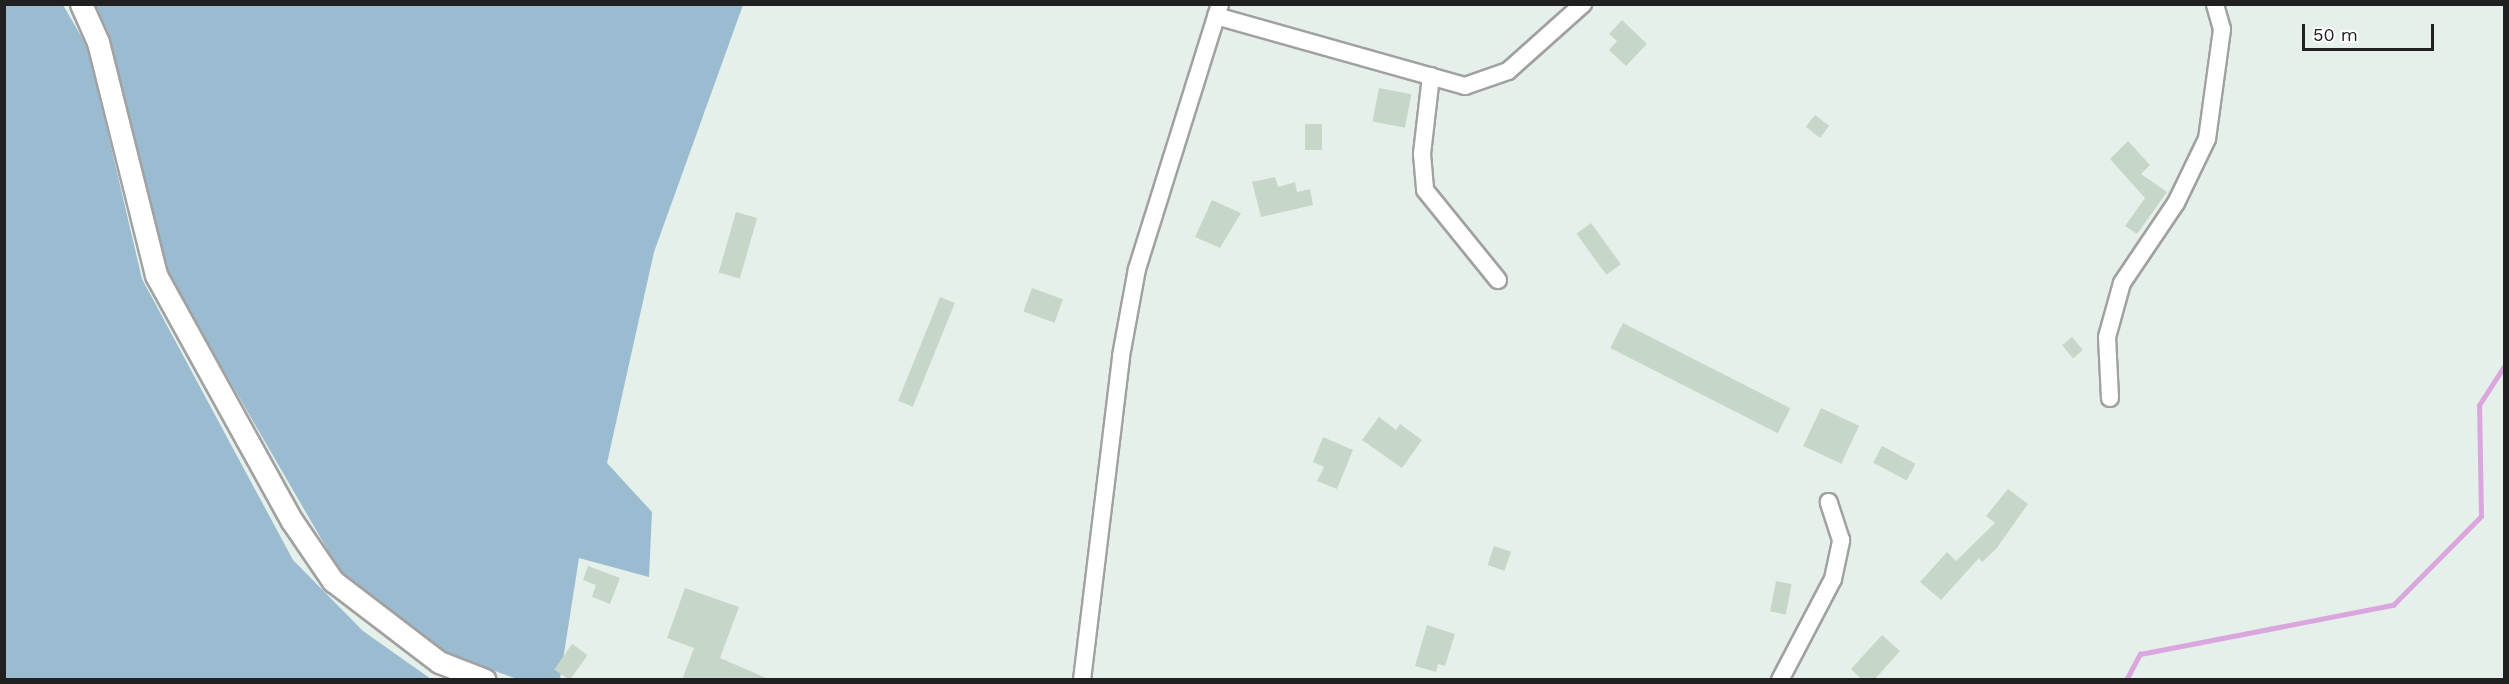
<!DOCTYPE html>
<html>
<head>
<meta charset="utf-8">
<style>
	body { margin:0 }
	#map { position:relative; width:2509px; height:684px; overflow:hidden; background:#e6f0ea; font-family:"Work Sans",sans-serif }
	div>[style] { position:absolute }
	.forest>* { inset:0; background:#9bbbd0 }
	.stream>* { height:5px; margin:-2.5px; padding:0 2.5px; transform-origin:2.5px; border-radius:2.5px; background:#daa6de }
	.building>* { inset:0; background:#c6d7c9; transform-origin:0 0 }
	.roads { filter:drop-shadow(2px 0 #a1a1a1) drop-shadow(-2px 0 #a1a1a1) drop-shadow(0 2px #a1a1a1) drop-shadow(0 -2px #a1a1a1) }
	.minor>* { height:16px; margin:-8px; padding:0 8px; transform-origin:8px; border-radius:8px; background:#fff }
	.tertiary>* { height:21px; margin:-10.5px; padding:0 10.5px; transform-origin:10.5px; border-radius:10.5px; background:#fff }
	span { translate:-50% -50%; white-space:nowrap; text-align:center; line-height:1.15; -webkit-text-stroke:4.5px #fff; paint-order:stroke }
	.frame { position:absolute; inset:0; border:6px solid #202020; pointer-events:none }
	.scale { position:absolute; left:2302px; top:24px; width:132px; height:27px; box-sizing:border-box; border:3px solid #202020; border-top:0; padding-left:8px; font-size:18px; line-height:21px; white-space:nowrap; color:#202020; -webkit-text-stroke:4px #fff; paint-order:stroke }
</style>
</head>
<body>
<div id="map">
	<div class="forest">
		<div style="clip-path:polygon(4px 5px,63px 5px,88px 48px,142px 279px,293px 560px,363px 631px,431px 679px,5px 679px)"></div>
		<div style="clip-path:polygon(95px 5px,743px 5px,654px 252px,607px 463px,652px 512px,649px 577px,579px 558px,560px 679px,517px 679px,432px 648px,341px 573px,166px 271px,109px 34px)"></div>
	</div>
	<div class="stream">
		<div style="left:2126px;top:680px;width:30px;rotate:-62deg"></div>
		<div style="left:2140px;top:654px;width:258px;rotate:-11deg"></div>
		<div style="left:2393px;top:605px;width:125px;rotate:-45.3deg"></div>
		<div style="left:2481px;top:516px;width:111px;rotate:-91deg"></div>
		<div style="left:2479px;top:405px;width:46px;rotate:-57.3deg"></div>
	</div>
	<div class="building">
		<div style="clip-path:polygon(1622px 20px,1647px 44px,1626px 66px,1609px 50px,1617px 41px,1609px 34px)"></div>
		<div style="left:1379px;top:88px;width:33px;height:34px;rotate:11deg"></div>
		<div style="left:1815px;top:115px;width:18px;height:15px;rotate:38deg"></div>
		<div style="left:1305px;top:124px;width:17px;height:26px"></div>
		<div style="clip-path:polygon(2128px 141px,2150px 165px,2141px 174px,2167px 192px,2137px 234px,2125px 226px,2145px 198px,2110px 159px)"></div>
		<div style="clip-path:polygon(1275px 177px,1278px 187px,1295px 182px,1297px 192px,1310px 189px,1313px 205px,1261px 217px,1252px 182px)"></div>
		<div style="clip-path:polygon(1212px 200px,1241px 213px,1220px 248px,1195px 237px)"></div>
		<div style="left:736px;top:212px;width:22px;height:63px;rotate:16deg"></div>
		<div style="left:1591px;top:223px;width:51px;height:18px;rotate:54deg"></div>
		<div style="left:1032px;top:288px;width:33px;height:25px;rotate:20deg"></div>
		<div style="left:940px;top:297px;width:16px;height:112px;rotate:22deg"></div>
		<div style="left:1623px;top:323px;width:188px;height:28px;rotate:27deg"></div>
		<div style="left:2072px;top:337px;width:17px;height:13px;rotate:50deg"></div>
		<div style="left:1821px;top:408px;width:42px;height:42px;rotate:25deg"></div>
		<div style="clip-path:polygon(1379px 417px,1396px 430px,1400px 424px,1422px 440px,1402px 468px,1362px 440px)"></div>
		<div style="clip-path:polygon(1323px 437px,1353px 450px,1337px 489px,1317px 481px,1324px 467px,1313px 462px)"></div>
		<div style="left:1882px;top:446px;width:38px;height:19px;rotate:28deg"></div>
		<div style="clip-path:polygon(2008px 489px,2028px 504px,1996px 549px,1982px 562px,1979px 558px,1941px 600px,1920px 582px,1947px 552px,1956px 561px,1995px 523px,1986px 516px)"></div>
		<div style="left:1494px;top:546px;width:18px;height:20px;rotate:19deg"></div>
		<div style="clip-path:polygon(588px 566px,620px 578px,610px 604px,592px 597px,596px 585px,583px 580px)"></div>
		<div style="left:1776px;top:581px;width:16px;height:31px;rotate:11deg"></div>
		<div style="clip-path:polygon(685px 588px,739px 607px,720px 658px,771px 680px,682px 680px,694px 648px,667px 638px)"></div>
		<div style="clip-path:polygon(1427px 625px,1455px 634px,1445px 666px,1438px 664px,1436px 672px,1415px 666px)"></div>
		<div style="clip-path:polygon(1882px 635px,1900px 651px,1874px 680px,1862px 680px,1851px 669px)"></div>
		<div style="left:572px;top:644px;width:19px;height:31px;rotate:35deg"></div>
	</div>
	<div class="roads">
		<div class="minor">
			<div style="left:1216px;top:16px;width:259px;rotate:15.7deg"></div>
			<div style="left:1465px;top:86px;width:46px;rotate:-19.2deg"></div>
			<div style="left:1508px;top:71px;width:101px;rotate:-41.8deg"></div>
			<div style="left:1431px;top:76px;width:79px;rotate:96.6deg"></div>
			<div style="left:1422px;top:154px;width:36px;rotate:85deg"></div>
			<div style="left:1425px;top:190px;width:116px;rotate:51deg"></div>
			<div style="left:2110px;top:398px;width:61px;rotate:-92.8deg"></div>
			<div style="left:2107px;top:337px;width:56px;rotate:-74.5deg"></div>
			<div style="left:2122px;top:283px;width:97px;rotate:-56deg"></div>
			<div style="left:2176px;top:203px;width:71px;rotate:-64.2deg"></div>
			<div style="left:2207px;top:139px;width:111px;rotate:-82.2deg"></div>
			<div style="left:2222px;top:29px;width:26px;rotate:-106deg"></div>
			<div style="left:1082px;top:680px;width:326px;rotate:-83.1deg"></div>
			<div style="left:1121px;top:356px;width:88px;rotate:-79.6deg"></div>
			<div style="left:1137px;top:269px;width:278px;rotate:-72.6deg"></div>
			<div style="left:1780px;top:680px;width:114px;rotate:-62.3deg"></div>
			<div style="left:1833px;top:579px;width:40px;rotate:-78deg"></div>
			<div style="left:1841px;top:540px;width:40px;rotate:-108deg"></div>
		</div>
		<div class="tertiary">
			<div style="left:81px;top:4px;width:42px;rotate:65.9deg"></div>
			<div style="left:98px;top:42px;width:240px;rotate:76deg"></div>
			<div style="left:156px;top:275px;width:281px;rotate:61.1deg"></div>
			<div style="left:292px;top:521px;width:73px;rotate:55.7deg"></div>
			<div style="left:333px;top:581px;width:133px;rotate:37.4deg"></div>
			<div style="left:439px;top:662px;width:49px;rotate:21.4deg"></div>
		</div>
	</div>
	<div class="frame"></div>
	<div class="scale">50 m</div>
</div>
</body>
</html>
